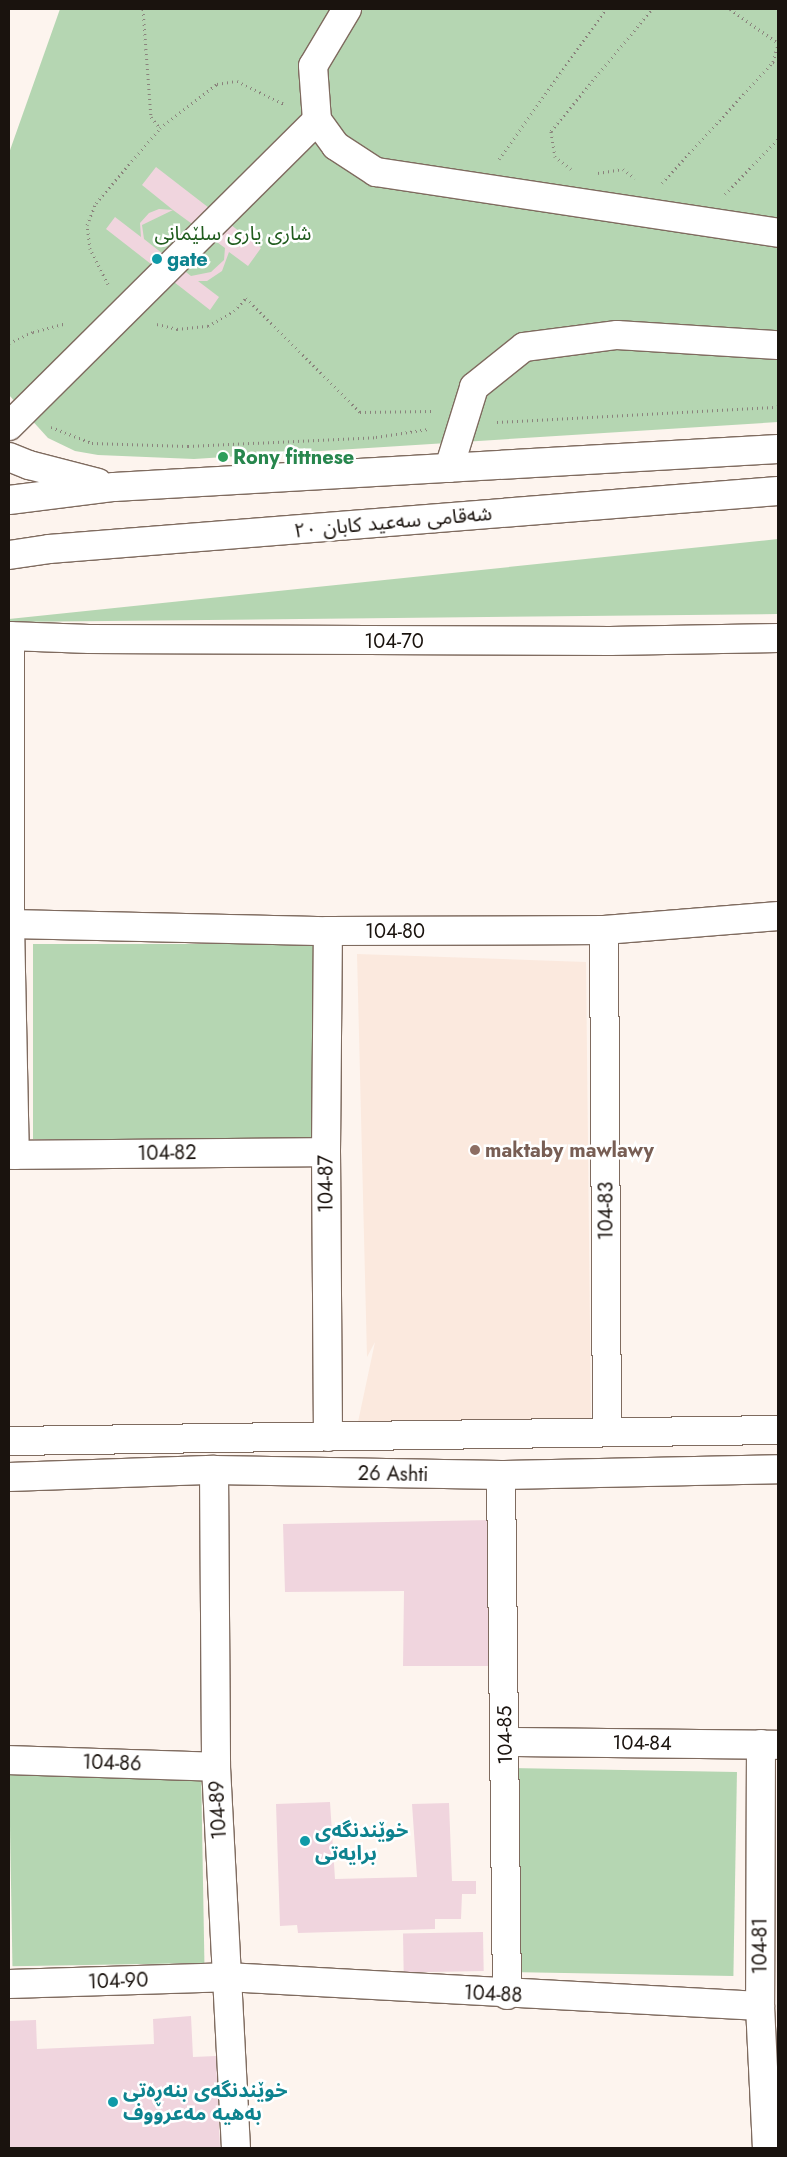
<!DOCTYPE html>
<html>
<head>
<meta charset="utf-8">
<style>
	body { margin:0 }
	#map { position:relative; width:787px; height:2157px; overflow:hidden; background:#fdf4ee; font-family:Jost,"Noto Sans Arabic",sans-serif }
	div>[style] { position:absolute }
	.built>* { inset:0; background:#fbe9de }
	.green>* { inset:0; background:#b5d6b2; transform-origin:0 0 }
	.building>* { inset:0; background:#f0d5de; transform-origin:0 0 }
	.path>* { height:3px; margin-top:-1.5px; transform-origin:0; background:repeating-linear-gradient(90deg,#8a827c 0 1px,transparent 0 5px) }
	.roads { filter:drop-shadow(1px 0 #7f6b5f) drop-shadow(-1px 0 #7f6b5f) drop-shadow(0 1px #7f6b5f) drop-shadow(0 -1px #7f6b5f) }
	.minor>* { height:28px; margin:-14px; padding:0 14px; transform-origin:14px; border-radius:14px; background:#fff }
	.major>* { height:28px; margin:-14px; padding:0 14px; transform-origin:14px; border-radius:14px; background:#fff }
	.dots>* { width:14px; height:14px; translate:-50% -50%; box-sizing:border-box; border:2px solid #fff; border-radius:50% }
	span { translate:-50% -50%; white-space:nowrap; text-align:center; line-height:1.15; -webkit-text-stroke:5px #fff; paint-order:stroke }
	.park-label { font-size:20px; color:#1f5b1d }
	.culture-label { font-size:20px; color:#0d838f; font-weight:700 }
	.left { translate:0 -50%; text-align:left }
	.leisure-label { font-size:20px; color:#27864d; font-weight:700 }
	.street-label { font-size:20px; color:#1a130e }
	.education-label { font-size:20px; color:#785e54; font-weight:700 }
	.frame { position:absolute; inset:0; border:10px solid #1a130e; pointer-events:none }
</style>
</head>
<body>
<div id="map">
	<div class="built">
		<div style="clip-path:polygon(357px 954px,586px 962px,591px 1418px,358px 1422px,375px 1342px,367px 1357px)"></div>
	</div>
	<div class="green">
		<div style="clip-path:polygon(60px 9px,778px 9px,778px 422px,194px 459px,98px 455px,75px 451px,48px 438px,9px 395px,9px 153px)"></div>
		<div style="clip-path:polygon(778px 539px,778px 614px,9px 622px,9px 619px)"></div>
		<div style="left:313px;top:944px;width:195px;height:280px;rotate:90deg"></div>
		<div style="left:201px;top:1767px;width:196px;height:192px;rotate:89deg"></div>
		<div style="left:510px;top:1768px;width:227px;height:204px;rotate:1deg"></div>
	</div>
	<div class="building">
		<div style="clip-path:polygon(evenodd,156px 167px,261px 248px,248px 266px,229px 252px,222px 271px,207px 281px,198px 281px,219px 297px,210px 310px,106px 229px,115px 217px,141px 237px,140px 223px,149px 213px,159px 209px,173px 210px,142px 185px,156px 167px,173px 210px,225px 248px,224px 260px,211px 272px,191px 276px,144px 239px,142px 225px,173px 210px)"></div>
		<div style="clip-path:polygon(491px 1520px,488px 1666px,403px 1666px,404px 1591px,285px 1592px,283px 1524px)"></div>
		<div style="clip-path:polygon(330px 1802px,335px 1879px,417px 1877px,412px 1804px,449px 1803px,452px 1881px,476px 1881px,476px 1894px,462px 1894px,461px 1919px,435px 1919px,435px 1929px,298px 1933px,297px 1925px,280px 1926px,276px 1804px)"></div>
		<div style="left:483px;top:1932px;width:39px;height:80px;rotate:89deg"></div>
		<div style="clip-path:polygon(191px 2016px,193px 2057px,216px 2056px,220px 2148px,9px 2148px,9px 2021px,36px 2020px,37px 2049px,154px 2044px,153px 2019px)"></div>
	</div>
	<div class="path">
		<div style="left:143px;top:9px;width:108px;rotate:85.8deg"></div>
		<div style="left:151px;top:117px;width:14px;rotate:51deg"></div>
		<div style="left:730px;top:9px;width:59px;rotate:35.3deg"></div>
		<div style="left:773px;top:62px;width:5px;rotate:11deg"></div>
		<div style="left:499px;top:159px;width:184px;rotate:-54.5deg"></div>
		<div style="left:571px;top:169px;width:20px;rotate:-143deg"></div>
		<div style="left:555px;top:157px;width:26px;rotate:-99deg"></div>
		<div style="left:551px;top:131px;width:158px;rotate:-50.4deg"></div>
		<div style="left:598px;top:173px;width:25px;rotate:-9deg"></div>
		<div style="left:623px;top:169px;width:15px;rotate:37deg"></div>
		<div style="left:662px;top:183px;width:164px;rotate:-47.5deg"></div>
		<div style="left:773px;top:62px;width:18px;rotate:-74deg"></div>
		<div style="left:725px;top:194px;width:76px;rotate:-46.1deg"></div>
		<div style="left:108px;top:284px;width:39px;rotate:-117deg"></div>
		<div style="left:90px;top:249px;width:24px;rotate:-97deg"></div>
		<div style="left:87px;top:225px;width:24px;rotate:-68deg"></div>
		<div style="left:96px;top:203px;width:99px;rotate:-49.5deg"></div>
		<div style="left:160px;top:128px;width:72px;rotate:-37.7deg"></div>
		<div style="left:217px;top:84px;width:20px;rotate:-9deg"></div>
		<div style="left:237px;top:81px;width:52px;rotate:26.1deg"></div>
		<div style="left:157px;top:324px;width:21px;rotate:14deg"></div>
		<div style="left:177px;top:329px;width:31px;rotate:-6deg"></div>
		<div style="left:208px;top:326px;width:30px;rotate:-30deg"></div>
		<div style="left:234px;top:311px;width:18px;rotate:-47deg"></div>
		<div style="left:246px;top:298px;width:161px;rotate:45deg"></div>
		<div style="left:360px;top:412px;width:73px;rotate:-0.8deg"></div>
		<div style="left:9px;top:343px;width:26px;rotate:-25deg"></div>
		<div style="left:33px;top:332px;width:34px;rotate:-15deg"></div>
		<div style="left:497px;top:422px;width:281px;rotate:-3.1deg"></div>
		<div style="left:51px;top:427px;width:44px;rotate:21.3deg"></div>
		<div style="left:92px;top:443px;width:96px;rotate:1.8deg"></div>
		<div style="left:188px;top:446px;width:188px;rotate:-2.7deg"></div>
		<div style="left:376px;top:437px;width:53px;rotate:-8.7deg"></div>
	</div>
	<div class="roads">
		<div class="minor">
			<div style="left:347px;top:9px;width:66px;rotate:120.8deg"></div>
			<div style="left:313px;top:66px;width:54px;rotate:85.8deg"></div>
			<div style="left:317px;top:120px;width:32px;rotate:54deg"></div>
			<div style="left:336px;top:146px;width:48px;rotate:33deg"></div>
			<div style="left:376px;top:172px;width:407px;rotate:8.6deg"></div>
			<div style="left:9px;top:426px;width:434px;rotate:-44.8deg"></div>
			<div style="left:449px;top:468px;width:85px;rotate:-72.8deg"></div>
			<div style="left:474px;top:387px;width:64px;rotate:-38.7deg"></div>
			<div style="left:524px;top:347px;width:94px;rotate:-7.4deg"></div>
			<div style="left:617px;top:335px;width:161px;rotate:3.6deg"></div>
			<div style="left:9px;top:636px;width:80px;rotate:2.1deg"></div>
			<div style="left:89px;top:639px;width:521px;rotate:0.22deg"></div>
			<div style="left:610px;top:641px;width:168px;rotate:-1deg"></div>
			<div style="left:10px;top:636px;width:288px;rotate:90deg"></div>
			<div style="left:10px;top:924px;width:231px;rotate:88.8deg"></div>
			<div style="left:10px;top:924px;width:318px;rotate:1.3deg"></div>
			<div style="left:328px;top:931px;width:276px;rotate:-0.2deg"></div>
			<div style="left:604px;top:930px;width:175px;rotate:-4.6deg"></div>
			<div style="left:604px;top:930px;width:502px;rotate:89.66deg"></div>
			<div style="left:9px;top:1155px;width:317px;rotate:-0.5deg"></div>
			<div style="left:328px;top:1437px;width:285px;rotate:-90.4deg"></div>
			<div style="left:326px;top:1152px;width:221px;rotate:-89.5deg"></div>
			<div style="left:214px;top:1470px;width:297px;rotate:89.6deg"></div>
			<div style="left:216px;top:1767px;width:382px;rotate:87deg"></div>
			<div style="left:501px;top:1475px;width:520px;rotate:89.34deg"></div>
			<div style="left:506px;top:1742px;width:272px;rotate:0.6deg"></div>
			<div style="left:761px;top:1744px;width:262px;rotate:90.2deg"></div>
			<div style="left:760px;top:2006px;width:142px;rotate:87.2deg"></div>
			<div style="left:9px;top:1760px;width:207px;rotate:1.9deg"></div>
			<div style="left:9px;top:1984px;width:217px;rotate:-1.8deg"></div>
			<div style="left:226px;top:1977px;width:535px;rotate:3.11deg"></div>
		</div>
		<div class="major">
			<div style="left:9px;top:457px;width:22px;rotate:22deg"></div>
			<div style="left:29px;top:465px;width:71px;rotate:14.6deg"></div>
			<div style="left:9px;top:500px;width:106px;rotate:-7.1deg"></div>
			<div style="left:114px;top:487px;width:665px;rotate:-3.28deg"></div>
			<div style="left:9px;top:555px;width:40px;rotate:-8.5deg"></div>
			<div style="left:49px;top:549px;width:731px;rotate:-4.55deg"></div>
			<div style="left:9px;top:1441px;width:769px;rotate:-0.82deg"></div>
			<div style="left:9px;top:1477px;width:205px;rotate:-2deg"></div>
			<div style="left:214px;top:1470px;width:287px;rotate:1deg"></div>
			<div style="left:501px;top:1475px;width:277px;rotate:-1.2deg"></div>
		</div>
	</div>
	<div class="dots">
		<div style="left:157px;top:259px;background:#0f9aa8"></div>
		<div style="left:223px;top:457px;background:#2e9e5b"></div>
		<div style="left:475px;top:1150px;background:#8d6e63"></div>
		<div style="left:305px;top:1841px;background:#0f9aa8"></div>
		<div style="left:113px;top:2102px;background:#0f9aa8"></div>
	</div>
	<div class="park-label">
		<span style="left:233px;top:233px">شاری یاری سلێمانی</span>
	</div>
	<div class="culture-label">
		<span class="left" style="left:167px;top:259px">gate</span>
		<span class="left" style="left:315px;top:1842px">خوێندنگەی<br>برایەتی</span>
		<span class="left" style="left:123px;top:2102px">خوێندنگەی بنەڕەتی<br>بەهیە مەعرووف</span>
	</div>
	<div class="leisure-label">
		<span class="left" style="left:233px;top:457px">Rony fittnese</span>
	</div>
	<div class="street-label">
		<span style="left:393px;top:522px;rotate:-5deg">شەقامی سەعید کابان ٢٠</span>
		<span style="left:394px;top:641px">104-70</span>
		<span style="left:395px;top:931px">104-80</span>
		<span style="left:167px;top:1153px;rotate:-1deg">104-82</span>
		<span style="left:326px;top:1184px;rotate:-90deg">104-87</span>
		<span style="left:606px;top:1211px;rotate:-90deg">104-83</span>
		<span style="left:393px;top:1474px;rotate:1deg">26 Ashti</span>
		<span style="left:505px;top:1735px;rotate:-91deg">104-85</span>
		<span style="left:642px;top:1743px;rotate:1deg">104-84</span>
		<span style="left:112px;top:1763px;rotate:2deg">104-86</span>
		<span style="left:218px;top:1810px;rotate:-93deg">104-89</span>
		<span style="left:760px;top:1946px;rotate:-90deg">104-81</span>
		<span style="left:118px;top:1981px;rotate:-2deg">104-90</span>
		<span style="left:493px;top:1994px;rotate:3deg">104-88</span>
	</div>
	<div class="education-label">
		<span class="left" style="left:485px;top:1150px">maktaby mawlawy</span>
	</div>
	<div class="frame"></div>
</div>
</body>
</html>
